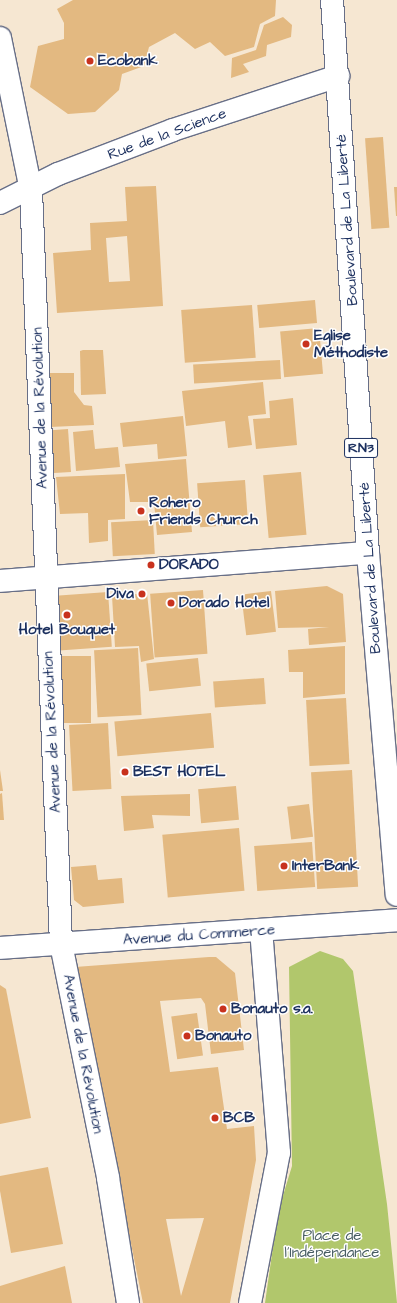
<!DOCTYPE html>
<html>
<head>
<meta charset="utf-8">
<style>
	body { margin:0 }
	#map { position:relative; width:397px; height:1303px; overflow:hidden; background:#f6e7d2; font-family:"Architects Daughter",sans-serif }
	div>[style] { position:absolute }
	.green>* { inset:0; background:#b1c76c }
	.building>* { inset:0; background:#e3b981; transform-origin:0 0 }
	.roads { filter:drop-shadow(1px 0 #686f87) drop-shadow(-1px 0 #686f87) drop-shadow(0 1px #686f87) drop-shadow(0 -1px #686f87) }
	.minor>* { height:22px; margin:-11px; padding:0 11px; transform-origin:11px; border-radius:11px; background:#fff }
	.highway>* { height:22px; margin:-11px; padding:0 11px; transform-origin:11px; border-radius:11px; background:#fff }
	.dots>* { width:11px; height:11px; translate:-50% -50%; box-sizing:border-box; border:2px solid #fff; border-radius:50% }
	span { translate:-50% -50%; white-space:nowrap; text-align:center; line-height:1.15; -webkit-text-stroke:3px #fff; paint-order:stroke }
	.shield-label span { padding:1px 3px; background:#fff; border:1px solid; border-radius:3px; -webkit-text-stroke-width:0 }
	.shield-label { font-size:14px; color:#1b2f5e; font-weight:700 }
	.poi-label { font-size:15px; color:#1b2f5e; font-weight:700 }
	.left { translate:0 -50%; text-align:left }
	.right { translate:-100% -50%; text-align:right }
	.street-label { font-size:15px; color:#1b2f5e }
	.park-label { font-size:15px; color:#485d62 }
</style>
</head>
<body>
<div id="map">
	<div class="green">
		<div style="clip-path:polygon(320px 951px,343px 959px,353px 971px,387px 1204px,397px 1303px,265px 1303px,278px 1212px,292px 1166px,289px 967px)"></div>
	</div>
	<div class="building">
		<div style="clip-path:polygon(73px 0,276px 0,275px 16px,260px 24px,254px 47px,225px 56px,210px 42px,195px 49px,175px 33px,149px 47px,144px 66px,122px 74px,119px 90px,95px 112px,68px 114px,30px 87px,38px 46px,64px 39px,64px 23px,57px 9px)"></div>
		<div style="clip-path:polygon(283px 17px,292px 25px,291px 37px,267px 45px,266px 56px,243px 64px,249px 72px,231px 78px,232px 58px,256px 50px,264px 25px)"></div>
		<div style="left:383px;top:137px;width:91px;height:18px;rotate:86deg"></div>
		<div style="clip-path:polygon(evenodd,156px 186px,163px 306px,57px 313px,53px 253px,91px 250px,90px 223px,127px 221px,125px 187px,156px 186px,127px 236px,130px 281px,109px 282px,106px 238px,127px 236px)"></div>
		<div style="clip-path:polygon(394px 187px,397px 187px,397px 216px,396px 216px)"></div>
		<div style="left:315px;top:300px;width:23px;height:58px;rotate:85deg"></div>
		<div style="left:252px;top:305px;width:53px;height:71px;rotate:86deg"></div>
		<div style="left:319px;top:328px;width:46px;height:39px;rotate:85deg"></div>
		<div style="clip-path:polygon(83px 350px,103px 350px,106px 394px,81px 395px,80px 351px)"></div>
		<div style="left:280px;top:360px;width:19px;height:87px;rotate:87deg"></div>
		<div style="clip-path:polygon(48px 373px,74px 373px,74px 392px,84px 405px,92px 406px,94px 425px,50px 427px)"></div>
		<div style="clip-path:polygon(263px 382px,266px 414px,248px 416px,252px 445px,228px 448px,225px 421px,186px 426px,182px 391px)"></div>
		<div style="clip-path:polygon(293px 398px,297px 445px,256px 449px,253px 419px,270px 418px,269px 401px)"></div>
		<div style="clip-path:polygon(183px 416px,187px 456px,158px 459px,157px 444px,123px 447px,120px 423px)"></div>
		<div style="left:68px;top:429px;width:43px;height:17px;rotate:86deg"></div>
		<div style="clip-path:polygon(93px 430px,95px 449px,118px 447px,120px 467px,76px 471px,73px 432px)"></div>
		<div style="clip-path:polygon(186px 459px,192px 532px,157px 535px,154px 502px,130px 502px,125px 464px)"></div>
		<div style="left:301px;top:472px;width:63px;height:38px;rotate:85deg"></div>
		<div style="clip-path:polygon(125px 474px,125px 519px,108px 520px,108px 541px,89px 543px,88px 513px,60px 514px,56px 477px)"></div>
		<div style="left:245px;top:480px;width:44px;height:48px;rotate:86deg"></div>
		<div style="left:153px;top:520px;width:34px;height:42px;rotate:87deg"></div>
		<div style="clip-path:polygon(327px 586px,343px 594px,346px 642px,309px 645px,308px 629px,329px 627px,278px 628px,275px 591px)"></div>
		<div style="left:203px;top:590px;width:64px;height:53px;rotate:86deg"></div>
		<div style="left:271px;top:591px;width:41px;height:30px;rotate:83deg"></div>
		<div style="left:108px;top:592px;width:55px;height:56px;rotate:86deg"></div>
		<div style="clip-path:polygon(147px 593px,154px 659px,141px 662px,139px 646px,115px 647px,112px 596px)"></div>
		<div style="clip-path:polygon(345px 646px,345px 694px,303px 698px,303px 672px,289px 672px,288px 650px)"></div>
		<div style="left:138px;top:648px;width:67px;height:44px;rotate:87deg"></div>
		<div style="left:57px;top:656px;width:34px;height:67px"></div>
		<div style="left:198px;top:658px;width:28px;height:52px;rotate:84deg"></div>
		<div style="left:264px;top:678px;width:26px;height:51px;rotate:86deg"></div>
		<div style="left:346px;top:698px;width:66px;height:40px;rotate:87deg"></div>
		<div style="left:211px;top:713px;width:35px;height:97px;rotate:85deg"></div>
		<div style="left:108px;top:723px;width:66px;height:39px;rotate:87deg"></div>
		<div style="clip-path:polygon(0 770px,3px 791px,0 791px)"></div>
		<div style="left:352px;top:770px;width:117px;height:41px;rotate:87deg"></div>
		<div style="left:236px;top:786px;width:34px;height:38px;rotate:85deg"></div>
		<div style="clip-path:polygon(2px 793px,4px 820px,0 820px,0 794px)"></div>
		<div style="clip-path:polygon(190px 794px,190px 816px,152px 815px,154px 828px,124px 831px,121px 796px)"></div>
		<div style="left:309px;top:804px;width:33px;height:22px;rotate:83deg"></div>
		<div style="left:239px;top:828px;width:63px;height:77px;rotate:85deg"></div>
		<div style="left:312px;top:842px;width:45px;height:58px;rotate:86deg"></div>
		<div style="clip-path:polygon(96px 865px,98px 880px,122px 878px,124px 903px,83px 907px,74px 900px,71px 867px)"></div>
		<div style="clip-path:polygon(evenodd,209px 957px,216px 957px,235px 973px,244px 1050px,211px 1054px,205px 1004px,201px 998px,160px 1001px,170px 1072px,218px 1067px,227px 1129px,254px 1126px,256px 1160px,230px 1303px,143px 1303px,75px 967px,209px 957px,204px 1218px,181px 1296px,166px 1219px,204px 1218px)"></div>
		<div style="clip-path:polygon(0 985px,6px 989px,31px 1118px,0 1124px)"></div>
		<div style="left:197px;top:1013px;width:43px;height:26px;rotate:82deg"></div>
		<div style="clip-path:polygon(48px 1167px,63px 1244px,11px 1253px,0 1191px,0 1176px)"></div>
		<div style="clip-path:polygon(65px 1266px,72px 1303px,0 1303px,0 1286px)"></div>
	</div>
	<div class="roads">
		<div class="minor">
			<div style="left:0;top:38px;width:155px;rotate:78.5deg"></div>
			<div style="left:31px;top:190px;width:755px;rotate:87.72deg"></div>
			<div style="left:61px;top:944px;width:239px;rotate:78.6deg"></div>
			<div style="left:108px;top:1178px;width:127px;rotate:80.9deg"></div>
			<div style="left:0;top:203px;width:65px;rotate:-26.6deg"></div>
			<div style="left:58px;top:174px;width:123px;rotate:-20.9deg"></div>
			<div style="left:173px;top:130px;width:174px;rotate:-18.1deg"></div>
			<div style="left:0;top:581px;width:369px;rotate:-4.4deg"></div>
			<div style="left:0;top:948px;width:398px;rotate:-4deg"></div>
			<div style="left:250px;top:1303px;width:153px;rotate:-79.1deg"></div>
			<div style="left:279px;top:1153px;width:223px;rotate:-94.6deg"></div>
		</div>
		<div class="highway">
			<div style="left:332px;top:0;width:554px;rotate:86.28deg"></div>
			<div style="left:368px;top:553px;width:343px;rotate:85.2deg"></div>
		</div>
	</div>
	<div class="dots">
		<div style="left:90px;top:61px;background:#c8321e"></div>
		<div style="left:306px;top:344px;background:#c8321e"></div>
		<div style="left:141px;top:511px;background:#c8321e"></div>
		<div style="left:151px;top:565px;background:#c8321e"></div>
		<div style="left:142px;top:594px;background:#c8321e"></div>
		<div style="left:171px;top:603px;background:#c8321e"></div>
		<div style="left:67px;top:615px;background:#c8321e"></div>
		<div style="left:125px;top:772px;background:#c8321e"></div>
		<div style="left:284px;top:866px;background:#c8321e"></div>
		<div style="left:223px;top:1009px;background:#c8321e"></div>
		<div style="left:187px;top:1036px;background:#c8321e"></div>
		<div style="left:215px;top:1118px;background:#c8321e"></div>
	</div>
	<div class="shield-label">
		<span style="left:361px;top:448px">RN3</span>
	</div>
	<div class="poi-label">
		<span class="left" style="left:98px;top:61px">Ecobank</span>
		<span class="left" style="left:314px;top:344px">Eglise<br>Méthodiste</span>
		<span class="left" style="left:149px;top:511px">Rohero<br>Friends Church</span>
		<span class="left" style="left:159px;top:565px">DORADO</span>
		<span class="right" style="left:134px;top:594px">Diva</span>
		<span class="left" style="left:179px;top:603px">Dorado Hotel</span>
		<span style="left:67px;top:630px">Hotel Bouquet</span>
		<span class="left" style="left:133px;top:772px">BEST HOTEL</span>
		<span class="left" style="left:292px;top:866px">InterBank</span>
		<span class="left" style="left:231px;top:1009px">Bonauto s.a.</span>
		<span class="left" style="left:195px;top:1036px">Bonauto</span>
		<span class="left" style="left:223px;top:1118px">BCB</span>
	</div>
	<div class="street-label">
		<span style="left:167px;top:134px;rotate:-20deg">Rue de la Science</span>
		<span style="left:347px;top:220px;rotate:-94deg">Boulevard de La Liberté</span>
		<span style="left:40px;top:408px;rotate:-92deg">Avenue de la Révolution</span>
		<span style="left:370px;top:568px;rotate:-94deg">Boulevard de La Liberté</span>
		<span style="left:52px;top:732px;rotate:-93deg">Avenue de la Révolution</span>
		<span style="left:199px;top:935px;rotate:-4deg">Avenue du Commerce</span>
		<span style="left:83px;top:1054px;rotate:79deg">Avenue de la Révolution</span>
	</div>
	<div class="park-label">
		<span style="left:332px;top:1244px">Place de<br>l'Indépendance</span>
	</div>
</div>
</body>
</html>
